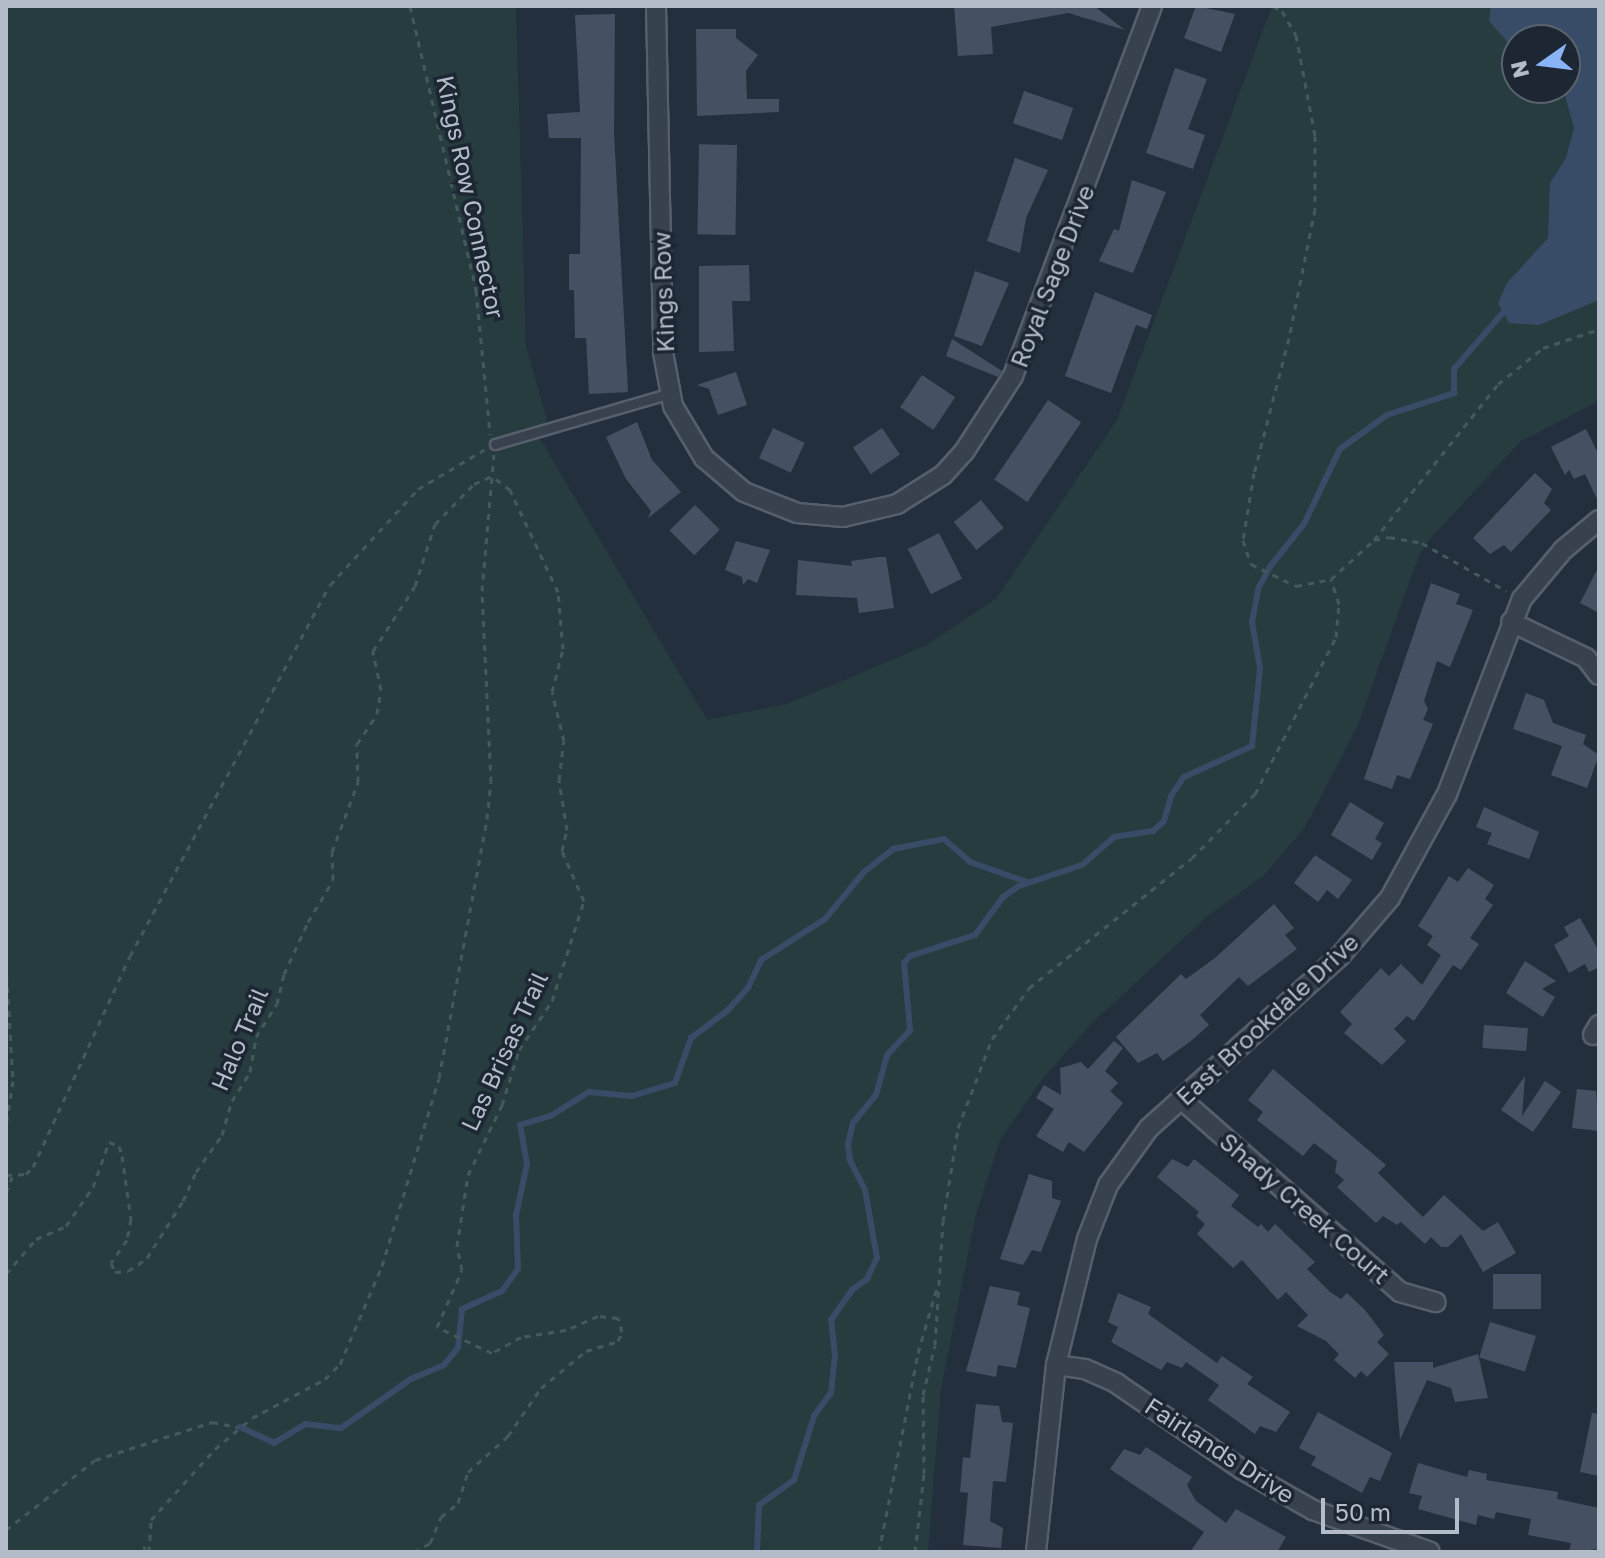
<!DOCTYPE html>
<html>
<head>
<meta charset="utf-8">
<style>
	body { margin:0 }
	#map { position:relative; width:1605px; height:1558px; overflow:hidden; background:#242f3e; font-family:"Golos Text",sans-serif }
	div>[style] { position:absolute }
	.green>* { inset:0; background:#263c3f }
	.water>* { inset:0; background:#394c67 }
	.stream>* { height:6px; margin:-3px; padding:0 3px; transform-origin:3px; border-radius:3px; background:#394c67 }
	.building>* { inset:0; background:#455162; transform-origin:0 0 }
	.path>* { height:3px; margin-top:-1.5px; transform-origin:0; background:repeating-linear-gradient(90deg,#44595c 0 6px,transparent 0 12px) }
	.roads { filter:drop-shadow(2px 0 #565f6c) drop-shadow(-2px 0 #565f6c) drop-shadow(0 2px #565f6c) drop-shadow(0 -2px #565f6c) }
	.lane>* { height:9px; margin:-4.5px; padding:0 4.5px; transform-origin:4.5px; border-radius:4.5px; background:#38414e }
	.street>* { height:18px; margin:-9px; padding:0 9px; transform-origin:9px; border-radius:9px; background:#38414e }
	span { translate:-50% -50%; white-space:nowrap; text-align:center; line-height:1.15; -webkit-text-stroke:7px #1d2633; paint-order:stroke }
	.street-label { font-size:24px; color:#b4bcc9 }
	.frame { position:absolute; inset:0; border:8px solid #b4bcc9; pointer-events:none }
	.north { position:absolute; left:1501px; top:24px; width:80px; height:80px; box-sizing:border-box; background:#1d2633; border:2px solid #59626f; border-radius:50%; rotate:256deg; font-size:22px; font-weight:700; line-height:32px; text-align:center; color:#b4bcc9 }
	.north::after { content:''; display:block; margin:auto; width:28px; height:36px; background:#8ab4f8; clip-path:polygon(50% 0,100% 100%,50% 72%,0 100%) }
	.scale { position:absolute; left:1321px; top:1498px; width:138px; height:36px; box-sizing:border-box; border:4px solid #b4bcc9; border-top:0; padding-left:10px; font-size:24px; line-height:28px; white-space:nowrap; color:#b4bcc9; -webkit-text-stroke:6px #1d2633; paint-order:stroke }
</style>
</head>
<body>
<div id="map">
	<div class="green">
		<div style="clip-path:polygon(evenodd,6px 6px,516px 6px,526px 346px,547px 420px,533px 439px,540px 439px,707px 720px,787px 704px,925px 646px,996px 599px,1117px 420px,1272px 6px,1599px 6px,1599px 401px,1521px 441px,1430px 539px,1419px 555px,1358px 725px,1305px 827px,1264px 875px,1209px 915px,1092px 1023px,1043px 1078px,1000px 1140px,976px 1214px,941px 1389px,928px 1552px,6px 1552px,6px 6px,1517px 40px,1565px 40px,1565px 88px,1517px 88px,1517px 40px)"></div>
	</div>
	<div class="water">
		<div style="clip-path:polygon(1491px 6px,1599px 6px,1599px 300px,1539px 325px,1509px 323px,1498px 303px,1507px 283px,1548px 238px,1550px 183px,1566px 158px,1574px 128px,1563px 88px,1565px 40px,1517px 40px,1517px 53px,1489px 21px)"></div>
	</div>
	<div class="stream">
		<div style="left:240px;top:1427px;width:38px;rotate:25deg"></div>
		<div style="left:274px;top:1443px;width:37px;rotate:-31deg"></div>
		<div style="left:306px;top:1424px;width:35px;rotate:7deg"></div>
		<div style="left:341px;top:1428px;width:85px;rotate:-35deg"></div>
		<div style="left:411px;top:1379px;width:36px;rotate:-23deg"></div>
		<div style="left:444px;top:1365px;width:22px;rotate:-51deg"></div>
		<div style="left:458px;top:1348px;width:39px;rotate:-84deg"></div>
		<div style="left:462px;top:1309px;width:44px;rotate:-24.2deg"></div>
		<div style="left:502px;top:1291px;width:27px;rotate:-54deg"></div>
		<div style="left:518px;top:1269px;width:54px;rotate:-92.1deg"></div>
		<div style="left:516px;top:1215px;width:52px;rotate:-77.8deg"></div>
		<div style="left:527px;top:1164px;width:40px;rotate:-100deg"></div>
		<div style="left:520px;top:1125px;width:34px;rotate:-17deg"></div>
		<div style="left:552px;top:1115px;width:44px;rotate:-31.9deg"></div>
		<div style="left:589px;top:1092px;width:43px;rotate:5.3deg"></div>
		<div style="left:632px;top:1096px;width:45px;rotate:-16.8deg"></div>
		<div style="left:675px;top:1083px;width:48px;rotate:-70.4deg"></div>
		<div style="left:691px;top:1038px;width:46px;rotate:-37.1deg"></div>
		<div style="left:728px;top:1010px;width:30px;rotate:-48deg"></div>
		<div style="left:748px;top:988px;width:31px;rotate:-65deg"></div>
		<div style="left:761px;top:960px;width:76px;rotate:-32.6deg"></div>
		<div style="left:825px;top:919px;width:61px;rotate:-50.3deg"></div>
		<div style="left:864px;top:872px;width:37px;rotate:-38deg"></div>
		<div style="left:893px;top:849px;width:52px;rotate:-11.1deg"></div>
		<div style="left:944px;top:839px;width:35px;rotate:41deg"></div>
		<div style="left:970px;top:862px;width:60px;rotate:19.3deg"></div>
		<div style="left:757px;top:1552px;width:47px;rotate:-87.6deg"></div>
		<div style="left:759px;top:1505px;width:43px;rotate:-35.5deg"></div>
		<div style="left:794px;top:1480px;width:67px;rotate:-72.6deg"></div>
		<div style="left:814px;top:1416px;width:29px;rotate:-54deg"></div>
		<div style="left:831px;top:1393px;width:37px;rotate:-84deg"></div>
		<div style="left:835px;top:1356px;width:36px;rotate:-96deg"></div>
		<div style="left:831px;top:1320px;width:37px;rotate:-55deg"></div>
		<div style="left:852px;top:1290px;width:19px;rotate:-36deg"></div>
		<div style="left:867px;top:1279px;width:23px;rotate:-65deg"></div>
		<div style="left:877px;top:1258px;width:69px;rotate:-100deg"></div>
		<div style="left:865px;top:1190px;width:34px;rotate:-117deg"></div>
		<div style="left:850px;top:1160px;width:16px;rotate:-97deg"></div>
		<div style="left:848px;top:1144px;width:22px;rotate:-77deg"></div>
		<div style="left:853px;top:1123px;width:36px;rotate:-51deg"></div>
		<div style="left:876px;top:1095px;width:41px;rotate:-74.6deg"></div>
		<div style="left:887px;top:1055px;width:34px;rotate:-47deg"></div>
		<div style="left:910px;top:1030px;width:67px;rotate:-95.1deg"></div>
		<div style="left:904px;top:963px;width:9px;rotate:-49deg"></div>
		<div style="left:910px;top:956px;width:68px;rotate:-17.9deg"></div>
		<div style="left:975px;top:935px;width:47px;rotate:-53.6deg"></div>
		<div style="left:1003px;top:897px;width:19px;rotate:-35deg"></div>
		<div style="left:1019px;top:886px;width:66px;rotate:-18.4deg"></div>
		<div style="left:1082px;top:865px;width:43px;rotate:-41.2deg"></div>
		<div style="left:1114px;top:837px;width:39px;rotate:-9deg"></div>
		<div style="left:1153px;top:831px;width:15px;rotate:-42deg"></div>
		<div style="left:1164px;top:821px;width:26px;rotate:-74deg"></div>
		<div style="left:1171px;top:796px;width:23px;rotate:-56deg"></div>
		<div style="left:1184px;top:777px;width:75px;rotate:-24.5deg"></div>
		<div style="left:1252px;top:746px;width:78px;rotate:-84.1deg"></div>
		<div style="left:1260px;top:668px;width:47px;rotate:-99.9deg"></div>
		<div style="left:1252px;top:622px;width:36px;rotate:-79deg"></div>
		<div style="left:1259px;top:587px;width:26px;rotate:-61deg"></div>
		<div style="left:1272px;top:564px;width:51px;rotate:-51.3deg"></div>
		<div style="left:1304px;top:524px;width:83px;rotate:-64.4deg"></div>
		<div style="left:1340px;top:449px;width:58px;rotate:-35.9deg"></div>
		<div style="left:1387px;top:415px;width:71px;rotate:-18.2deg"></div>
		<div style="left:1454px;top:393px;width:24px;rotate:-90deg"></div>
		<div style="left:1454px;top:369px;width:81px;rotate:-49deg"></div>
	</div>
	<div class="building">
		<div style="clip-path:polygon(954px 6px,1094px 6px,1125px 30px,1068px 13px,991px 27px,993px 54px,958px 56px)"></div>
		<div style="clip-path:polygon(1196px 6px,1235px 14px,1221px 52px,1184px 38px)"></div>
		<div style="clip-path:polygon(615px 14px,614px 133px,628px 392px,589px 394px,586px 338px,575px 338px,574px 290px,569px 290px,569px 254px,580px 254px,581px 138px,549px 138px,547px 114px,580px 112px,575px 15px)"></div>
		<div style="clip-path:polygon(696px 29px,736px 29px,736px 38px,758px 55px,746px 71px,747px 99px,779px 99px,779px 112px,697px 116px)"></div>
		<div style="clip-path:polygon(1175px 68px,1207px 79px,1188px 129px,1205px 135px,1193px 169px,1146px 153px)"></div>
		<div style="left:1024px;top:91px;width:52px;height:34px;rotate:19deg"></div>
		<div style="left:737px;top:145px;width:90px;height:38px;rotate:91deg"></div>
		<div style="clip-path:polygon(1015px 158px,1048px 170px,1026px 218px,1020px 253px,987px 241px)"></div>
		<div style="clip-path:polygon(1132px 180px,1166px 192px,1133px 273px,1099px 261px,1114px 229px,1119px 231px)"></div>
		<div style="clip-path:polygon(749px 265px,750px 301px,732px 301px,734px 351px,699px 352px,699px 266px)"></div>
		<div style="clip-path:polygon(975px 271px,1009px 283px,982px 346px,954px 336px)"></div>
		<div style="clip-path:polygon(1095px 292px,1152px 315px,1147px 329px,1136px 325px,1111px 393px,1065px 376px)"></div>
		<div style="clip-path:polygon(952px 339px,1002px 371px,998px 377px,946px 356px)"></div>
		<div style="clip-path:polygon(736px 372px,747px 405px,718px 415px,709px 389px,697px 385px)"></div>
		<div style="left:922px;top:375px;width:40px;height:39px;rotate:34deg"></div>
		<div style="left:1048px;top:400px;width:40px;height:96px;rotate:34deg"></div>
		<div style="clip-path:polygon(637px 422px,652px 460px,681px 492px,648px 518px,651px 511px,626px 479px,606px 437px)"></div>
		<div style="left:773px;top:428px;width:35px;height:33px;rotate:25deg"></div>
		<div style="left:882px;top:428px;width:32px;height:35px;rotate:56deg"></div>
		<div style="clip-path:polygon(1586px 429px,1599px 455px,1599px 503px,1585px 474px,1574px 479px,1569px 470px,1565px 475px,1551px 447px)"></div>
		<div style="clip-path:polygon(1535px 473px,1552px 489px,1544px 503px,1551px 510px,1511px 552px,1504px 545px,1490px 554px,1473px 538px)"></div>
		<div style="left:981px;top:500px;width:36px;height:35px;rotate:51deg"></div>
		<div style="left:695px;top:505px;width:35px;height:36px;rotate:45deg"></div>
		<div style="left:939px;top:533px;width:51px;height:35px;rotate:63deg"></div>
		<div style="clip-path:polygon(736px 541px,770px 550px,757px 583px,748px 579px,743px 585px,742px 577px,725px 570px)"></div>
		<div style="clip-path:polygon(879px 557px,886px 557px,894px 608px,859px 613px,857px 598px,796px 595px,798px 560px,852px 566px,851px 561px)"></div>
		<div style="clip-path:polygon(1599px 566px,1599px 613px,1580px 603px)"></div>
		<div style="clip-path:polygon(1431px 583px,1460px 594px,1456px 604px,1473px 610px,1450px 667px,1437px 661px,1424px 701px,1428px 709px,1423px 720px,1433px 724px,1410px 779px,1397px 775px,1392px 789px,1364px 779px)"></div>
		<div style="clip-path:polygon(1526px 693px,1544px 700px,1553px 723px,1586px 735px,1583px 744px,1599px 755px,1587px 788px,1551px 775px,1562px 746px,1513px 729px)"></div>
		<div style="clip-path:polygon(1350px 802px,1384px 823px,1375px 839px,1382px 843px,1372px 860px,1331px 835px)"></div>
		<div style="clip-path:polygon(1484px 807px,1539px 832px,1529px 859px,1487px 844px,1492px 833px,1476px 827px)"></div>
		<div style="clip-path:polygon(1315px 855px,1352px 880px,1338px 899px,1327px 890px,1318px 902px,1294px 883px)"></div>
		<div style="clip-path:polygon(1468px 868px,1494px 885px,1485px 899px,1493px 905px,1470px 938px,1479px 944px,1461px 970px,1453px 965px,1414px 1021px,1407px 1016px,1394px 1029px,1406px 1041px,1382px 1065px,1344px 1033px,1352px 1024px,1340px 1012px,1381px 968px,1389px 976px,1401px 964px,1422px 985px,1441px 955px,1427px 945px,1433px 936px,1418px 926px,1449px 876px,1458px 882px)"></div>
		<div style="clip-path:polygon(1274px 904px,1294px 928px,1285px 935px,1297px 949px,1248px 986px,1239px 977px,1200px 1015px,1209px 1025px,1191px 1041px,1163px 1061px,1157px 1053px,1138px 1063px,1116px 1037px,1181px 974px,1186px 979px,1215px 958px)"></div>
		<div style="clip-path:polygon(1580px 918px,1599px 951px,1599px 967px,1589px 972px,1585px 964px,1569px 973px,1554px 945px,1569px 936px,1564px 927px)"></div>
		<div style="clip-path:polygon(1525px 961px,1556px 981px,1542px 989px,1555px 997px,1543px 1017px,1506px 993px)"></div>
		<div style="left:1484px;top:1025px;width:44px;height:23px;rotate:4deg"></div>
		<div style="clip-path:polygon(1114px 1041px,1123px 1048px,1105px 1071px,1118px 1083px,1110px 1091px,1123px 1103px,1084px 1152px,1069px 1142px,1063px 1152px,1036px 1136px,1054px 1109px,1036px 1098px,1044px 1085px,1061px 1095px,1060px 1068px,1081px 1062px,1088px 1069px)"></div>
		<div style="clip-path:polygon(1273px 1069px,1386px 1165px,1378px 1173px,1423px 1217px,1444px 1195px,1483px 1231px,1498px 1222px,1516px 1253px,1483px 1272px,1461px 1234px,1448px 1247px,1441px 1247px,1431px 1237px,1425px 1244px,1401px 1222px,1397px 1225px,1383px 1216px,1376px 1223px,1337px 1187px,1344px 1180px,1335px 1172px,1337px 1161px,1314px 1143px,1303px 1156px,1257px 1120px,1263px 1112px,1248px 1100px)"></div>
		<div style="clip-path:polygon(1525px 1076px,1522px 1116px,1545px 1081px,1561px 1092px,1533px 1132px,1501px 1110px)"></div>
		<div style="clip-path:polygon(1577px 1089px,1596px 1091px,1599px 1131px,1572px 1128px)"></div>
		<div style="clip-path:polygon(1172px 1159px,1188px 1167px,1194px 1159px,1239px 1195px,1231px 1206px,1258px 1227px,1261px 1224px,1268px 1232px,1275px 1224px,1315px 1262px,1307px 1269px,1330px 1292px,1341px 1299px,1347px 1293px,1365px 1310px,1384px 1335px,1377px 1342px,1389px 1354px,1367px 1377px,1361px 1371px,1355px 1378px,1334px 1360px,1339px 1354px,1326px 1341px,1297px 1326px,1308px 1315px,1286px 1292px,1278px 1300px,1242px 1260px,1233px 1268px,1197px 1234px,1205px 1224px,1196px 1216px,1199px 1212px,1157px 1177px)"></div>
		<div style="clip-path:polygon(1029px 1174px,1052px 1181px,1052px 1198px,1061px 1201px,1041px 1252px,1032px 1250px,1023px 1265px,1000px 1259px)"></div>
		<div style="left:1493px;top:1274px;width:48px;height:35px"></div>
		<div style="clip-path:polygon(990px 1286px,1020px 1292px,1017px 1305px,1030px 1308px,1016px 1368px,998px 1365px,996px 1377px,966px 1371px)"></div>
		<div style="clip-path:polygon(1118px 1293px,1151px 1307px,1148px 1314px,1217px 1363px,1222px 1356px,1253px 1377px,1247px 1384px,1290px 1412px,1276px 1432px,1260px 1426px,1255px 1434px,1208px 1400px,1219px 1385px,1186px 1362px,1182px 1368px,1167px 1362px,1161px 1370px,1111px 1342px,1118px 1327px,1108px 1322px)"></div>
		<div style="left:1490px;top:1322px;width:48px;height:37px;rotate:17deg"></div>
		<div style="clip-path:polygon(1478px 1354px,1488px 1398px,1455px 1402px,1451px 1388px,1427px 1380px,1400px 1440px,1394px 1362px,1433px 1362px,1433px 1368px)"></div>
		<div style="clip-path:polygon(976px 1404px,999px 1406px,1002px 1422px,1013px 1423px,1006px 1482px,993px 1481px,990px 1521px,1003px 1528px,1001px 1548px,963px 1545px,968px 1493px,960px 1492px,963px 1457px,970px 1458px)"></div>
		<div style="clip-path:polygon(1318px 1412px,1392px 1453px,1380px 1481px,1370px 1477px,1362px 1493px,1311px 1465px,1316px 1457px,1299px 1448px)"></div>
		<div style="clip-path:polygon(1592px 1413px,1599px 1414px,1599px 1476px,1580px 1472px)"></div>
		<div style="clip-path:polygon(1146px 1447px,1192px 1477px,1187px 1485px,1196px 1501px,1226px 1523px,1236px 1509px,1286px 1537px,1277px 1552px,1190px 1552px,1204px 1532px,1110px 1469px,1124px 1449px,1140px 1455px)"></div>
		<div style="clip-path:polygon(1418px 1463px,1467px 1477px,1469px 1470px,1487px 1474px,1486px 1480px,1558px 1492px,1557px 1499px,1599px 1508px,1599px 1549px,1569px 1552px,1571px 1543px,1528px 1535px,1531px 1519px,1496px 1512px,1494px 1519px,1478px 1515px,1476px 1525px,1418px 1509px,1422px 1496px,1409px 1493px)"></div>
	</div>
	<div class="path">
		<div style="left:410px;top:6px;width:292px;rotate:76.9deg"></div>
		<div style="left:476px;top:290px;width:145px;rotate:84.4deg"></div>
		<div style="left:1273px;top:6px;width:10px;rotate:29deg"></div>
		<div style="left:1282px;top:11px;width:28px;rotate:60deg"></div>
		<div style="left:1296px;top:35px;width:103px;rotate:79.3deg"></div>
		<div style="left:1315px;top:136px;width:73px;rotate:90deg"></div>
		<div style="left:1315px;top:209px;width:132px;rotate:101.4deg"></div>
		<div style="left:1289px;top:338px;width:139px;rotate:104.5deg"></div>
		<div style="left:1254px;top:473px;width:68px;rotate:99.3deg"></div>
		<div style="left:1243px;top:540px;width:25px;rotate:72deg"></div>
		<div style="left:1251px;top:564px;width:50px;rotate:26.1deg"></div>
		<div style="left:1296px;top:586px;width:36px;rotate:-11deg"></div>
		<div style="left:1331px;top:579px;width:58px;rotate:-42.2deg"></div>
		<div style="left:1374px;top:540px;width:15px;rotate:-11deg"></div>
		<div style="left:1389px;top:537px;width:34px;rotate:10deg"></div>
		<div style="left:1422px;top:543px;width:97px;rotate:29.7deg"></div>
		<div style="left:1374px;top:540px;width:199px;rotate:-51.5deg"></div>
		<div style="left:1498px;top:384px;width:58px;rotate:-38.7deg"></div>
		<div style="left:1543px;top:348px;width:59px;rotate:-18.7deg"></div>
		<div style="left:6px;top:963px;width:118px;rotate:86.6deg"></div>
		<div style="left:13px;top:1081px;width:45px;rotate:99deg"></div>
		<div style="left:6px;top:1175px;width:20px;rotate:-3deg"></div>
		<div style="left:26px;top:1174px;width:10px;rotate:-45deg"></div>
		<div style="left:33px;top:1167px;width:232px;rotate:-65.3deg"></div>
		<div style="left:130px;top:956px;width:421px;rotate:-61.7deg"></div>
		<div style="left:330px;top:585px;width:130px;rotate:-47.5deg"></div>
		<div style="left:418px;top:489px;width:77px;rotate:-30.6deg"></div>
		<div style="left:6px;top:1193px;width:17px;rotate:-69deg"></div>
		<div style="left:6px;top:1274px;width:46px;rotate:-49.4deg"></div>
		<div style="left:36px;top:1239px;width:33px;rotate:-23deg"></div>
		<div style="left:66px;top:1226px;width:47px;rotate:-55.3deg"></div>
		<div style="left:93px;top:1187px;width:48px;rotate:-70.4deg"></div>
		<div style="left:109px;top:1142px;width:11px;rotate:22deg"></div>
		<div style="left:119px;top:1146px;width:10px;rotate:73deg"></div>
		<div style="left:122px;top:1156px;width:64px;rotate:81.9deg"></div>
		<div style="left:131px;top:1219px;width:21px;rotate:101deg"></div>
		<div style="left:127px;top:1240px;width:28px;rotate:125deg"></div>
		<div style="left:111px;top:1263px;width:10px;rotate:66deg"></div>
		<div style="left:115px;top:1272px;width:13px;rotate:-4deg"></div>
		<div style="left:128px;top:1271px;width:23px;rotate:-34deg"></div>
		<div style="left:147px;top:1258px;width:67px;rotate:-57.7deg"></div>
		<div style="left:183px;top:1201px;width:32px;rotate:-66deg"></div>
		<div style="left:196px;top:1172px;width:45px;rotate:-54.9deg"></div>
		<div style="left:222px;top:1135px;width:35px;rotate:-74deg"></div>
		<div style="left:232px;top:1101px;width:34px;rotate:-58deg"></div>
		<div style="left:250px;top:1072px;width:36px;rotate:-80deg"></div>
		<div style="left:256px;top:1037px;width:39px;rotate:-58deg"></div>
		<div style="left:277px;top:1004px;width:31px;rotate:-77deg"></div>
		<div style="left:284px;top:974px;width:57px;rotate:-65.2deg"></div>
		<div style="left:308px;top:922px;width:49px;rotate:-59.2deg"></div>
		<div style="left:333px;top:880px;width:28px;rotate:-92deg"></div>
		<div style="left:332px;top:852px;width:75px;rotate:-69.6deg"></div>
		<div style="left:358px;top:782px;width:38px;rotate:-92deg"></div>
		<div style="left:357px;top:744px;width:36px;rotate:-56deg"></div>
		<div style="left:377px;top:714px;width:24px;rotate:-81deg"></div>
		<div style="left:381px;top:690px;width:40px;rotate:-102deg"></div>
		<div style="left:373px;top:651px;width:77px;rotate:-57.1deg"></div>
		<div style="left:415px;top:586px;width:65px;rotate:-72.1deg"></div>
		<div style="left:435px;top:524px;width:56px;rotate:-45.7deg"></div>
		<div style="left:474px;top:484px;width:20px;rotate:-24deg"></div>
		<div style="left:6px;top:1530px;width:113px;rotate:-38.2deg"></div>
		<div style="left:95px;top:1460px;width:123px;rotate:-18deg"></div>
		<div style="left:212px;top:1422px;width:26px;rotate:11deg"></div>
		<div style="left:144px;top:1552px;width:12px;rotate:-81deg"></div>
		<div style="left:149px;top:1552px;width:32px;rotate:-86deg"></div>
		<div style="left:151px;top:1520px;width:96px;rotate:-48deg"></div>
		<div style="left:215px;top:1449px;width:48px;rotate:-40deg"></div>
		<div style="left:252px;top:1418px;width:83px;rotate:-28.1deg"></div>
		<div style="left:325px;top:1379px;width:21px;rotate:-45deg"></div>
		<div style="left:340px;top:1364px;width:107px;rotate:-66.8deg"></div>
		<div style="left:382px;top:1266px;width:196px;rotate:-73.1deg"></div>
		<div style="left:439px;top:1078px;width:263px;rotate:-79.5deg"></div>
		<div style="left:487px;top:819px;width:37px;rotate:-84deg"></div>
		<div style="left:491px;top:782px;width:191px;rotate:-92.7deg"></div>
		<div style="left:482px;top:591px;width:137px;rotate:-85deg"></div>
		<div style="left:414px;top:1552px;width:18px;rotate:-29deg"></div>
		<div style="left:430px;top:1543px;width:28px;rotate:-67deg"></div>
		<div style="left:441px;top:1517px;width:22px;rotate:-39deg"></div>
		<div style="left:458px;top:1503px;width:33px;rotate:-72deg"></div>
		<div style="left:468px;top:1472px;width:54px;rotate:-42deg"></div>
		<div style="left:508px;top:1436px;width:58px;rotate:-55.5deg"></div>
		<div style="left:541px;top:1388px;width:58px;rotate:-39.4deg"></div>
		<div style="left:586px;top:1351px;width:34px;rotate:-17deg"></div>
		<div style="left:618px;top:1341px;width:10px;rotate:-66deg"></div>
		<div style="left:622px;top:1332px;width:15px;rotate:-106deg"></div>
		<div style="left:618px;top:1318px;width:20px;rotate:-174deg"></div>
		<div style="left:598px;top:1316px;width:35px;rotate:156deg"></div>
		<div style="left:566px;top:1330px;width:46px;rotate:171.2deg"></div>
		<div style="left:521px;top:1337px;width:33px;rotate:151deg"></div>
		<div style="left:492px;top:1353px;width:61px;rotate:-154.7deg"></div>
		<div style="left:437px;top:1327px;width:62px;rotate:-66.3deg"></div>
		<div style="left:462px;top:1270px;width:25px;rotate:-102deg"></div>
		<div style="left:457px;top:1246px;width:72px;rotate:-81.2deg"></div>
		<div style="left:468px;top:1175px;width:78px;rotate:-64.1deg"></div>
		<div style="left:502px;top:1105px;width:58px;rotate:-72.8deg"></div>
		<div style="left:519px;top:1050px;width:59px;rotate:-56deg"></div>
		<div style="left:552px;top:1001px;width:105px;rotate:-72.3deg"></div>
		<div style="left:584px;top:901px;width:55px;rotate:-113.7deg"></div>
		<div style="left:562px;top:851px;width:22px;rotate:-77deg"></div>
		<div style="left:567px;top:830px;width:51px;rotate:-99.1deg"></div>
		<div style="left:559px;top:780px;width:39px;rotate:-83deg"></div>
		<div style="left:564px;top:741px;width:50px;rotate:-103.8deg"></div>
		<div style="left:552px;top:692px;width:44px;rotate:-75.7deg"></div>
		<div style="left:563px;top:649px;width:57px;rotate:-95deg"></div>
		<div style="left:558px;top:592px;width:113px;rotate:-115.2deg"></div>
		<div style="left:510px;top:490px;width:23px;rotate:-142deg"></div>
		<div style="left:879px;top:1552px;width:203px;rotate:-78.9deg"></div>
		<div style="left:918px;top:1353px;width:69px;rotate:-73.9deg"></div>
		<div style="left:915px;top:1552px;width:79px;rotate:-83.4deg"></div>
		<div style="left:924px;top:1474px;width:79px;rotate:-90.7deg"></div>
		<div style="left:923px;top:1395px;width:51px;rotate:-76.5deg"></div>
		<div style="left:935px;top:1345px;width:124px;rotate:-86.3deg"></div>
		<div style="left:943px;top:1221px;width:94px;rotate:-80.8deg"></div>
		<div style="left:958px;top:1128px;width:95px;rotate:-69.1deg"></div>
		<div style="left:992px;top:1039px;width:63px;rotate:-54deg"></div>
		<div style="left:1029px;top:988px;width:208px;rotate:-38.6deg"></div>
		<div style="left:1192px;top:858px;width:90px;rotate:-45.5deg"></div>
		<div style="left:1255px;top:794px;width:177px;rotate:-62.7deg"></div>
		<div style="left:1336px;top:637px;width:33px;rotate:-85deg"></div>
		<div style="left:1339px;top:604px;width:26px;rotate:-108deg"></div>
	</div>
	<div class="roads">
		<div class="lane">
			<div style="left:495px;top:444px;width:182px;rotate:-16.2deg"></div>
		</div>
		<div class="street">
			<div style="left:656px;top:6px;width:346px;rotate:88.8deg"></div>
			<div style="left:663px;top:352px;width:55px;rotate:79.5deg"></div>
			<div style="left:673px;top:406px;width:61px;rotate:59.2deg"></div>
			<div style="left:704px;top:458px;width:52px;rotate:40.4deg"></div>
			<div style="left:744px;top:492px;width:57px;rotate:21.6deg"></div>
			<div style="left:797px;top:513px;width:46px;rotate:5deg"></div>
			<div style="left:843px;top:517px;width:56px;rotate:-13.5deg"></div>
			<div style="left:897px;top:504px;width:54px;rotate:-32.2deg"></div>
			<div style="left:943px;top:475px;width:31px;rotate:-48deg"></div>
			<div style="left:964px;top:452px;width:90px;rotate:-57.2deg"></div>
			<div style="left:1013px;top:376px;width:395px;rotate:-69.4deg"></div>
			<div style="left:1511px;top:622px;width:83px;rotate:25.6deg"></div>
			<div style="left:1586px;top:658px;width:21px;rotate:53deg"></div>
			<div style="left:1593px;top:1035px;width:12px;rotate:-59deg"></div>
			<div style="left:1181px;top:1099px;width:292px;rotate:41.4deg"></div>
			<div style="left:1400px;top:1292px;width:37px;rotate:16deg"></div>
			<div style="left:1056px;top:1365px;width:29px;rotate:8deg"></div>
			<div style="left:1085px;top:1369px;width:34px;rotate:24deg"></div>
			<div style="left:1116px;top:1383px;width:152px;rotate:34.5deg"></div>
			<div style="left:1241px;top:1469px;width:83px;rotate:29.7deg"></div>
			<div style="left:1313px;top:1510px;width:124px;rotate:19.7deg"></div>
			<div style="left:1036px;top:1552px;width:188px;rotate:-83.9deg"></div>
			<div style="left:1056px;top:1365px;width:130px;rotate:-76.2deg"></div>
			<div style="left:1087px;top:1239px;width:58px;rotate:-68.7deg"></div>
			<div style="left:1108px;top:1185px;width:70px;rotate:-54.3deg"></div>
			<div style="left:1149px;top:1128px;width:257px;rotate:-42deg"></div>
			<div style="left:1340px;top:956px;width:77px;rotate:-49.2deg"></div>
			<div style="left:1390px;top:898px;width:119px;rotate:-61.3deg"></div>
			<div style="left:1447px;top:794px;width:209px;rotate:-69deg"></div>
			<div style="left:1522px;top:599px;width:64px;rotate:-50.1deg"></div>
			<div style="left:1563px;top:550px;width:47px;rotate:-39.8deg"></div>
		</div>
	</div>
	<div class="street-label">
		<span style="left:471px;top:197px;rotate:78deg">Kings Row Connector</span>
		<span style="left:1052px;top:276px;rotate:-69deg">Royal Sage Drive</span>
		<span style="left:663px;top:292px;rotate:-92deg">Kings Row</span>
		<span style="left:1267px;top:1019px;rotate:-43deg">East Brookdale Drive</span>
		<span style="left:239px;top:1039px;rotate:-67deg">Halo Trail</span>
		<span style="left:504px;top:1051px;rotate:-65deg">Las Brisas Trail</span>
		<span style="left:1305px;top:1208px;rotate:41deg">Shady Creek Court</span>
		<span style="left:1220px;top:1450px;rotate:33deg">Fairlands Drive</span>
	</div>
	<div class="frame"></div>
	<div class="north">N</div>
	<div class="scale">50 m</div>
</div>
</body>
</html>
